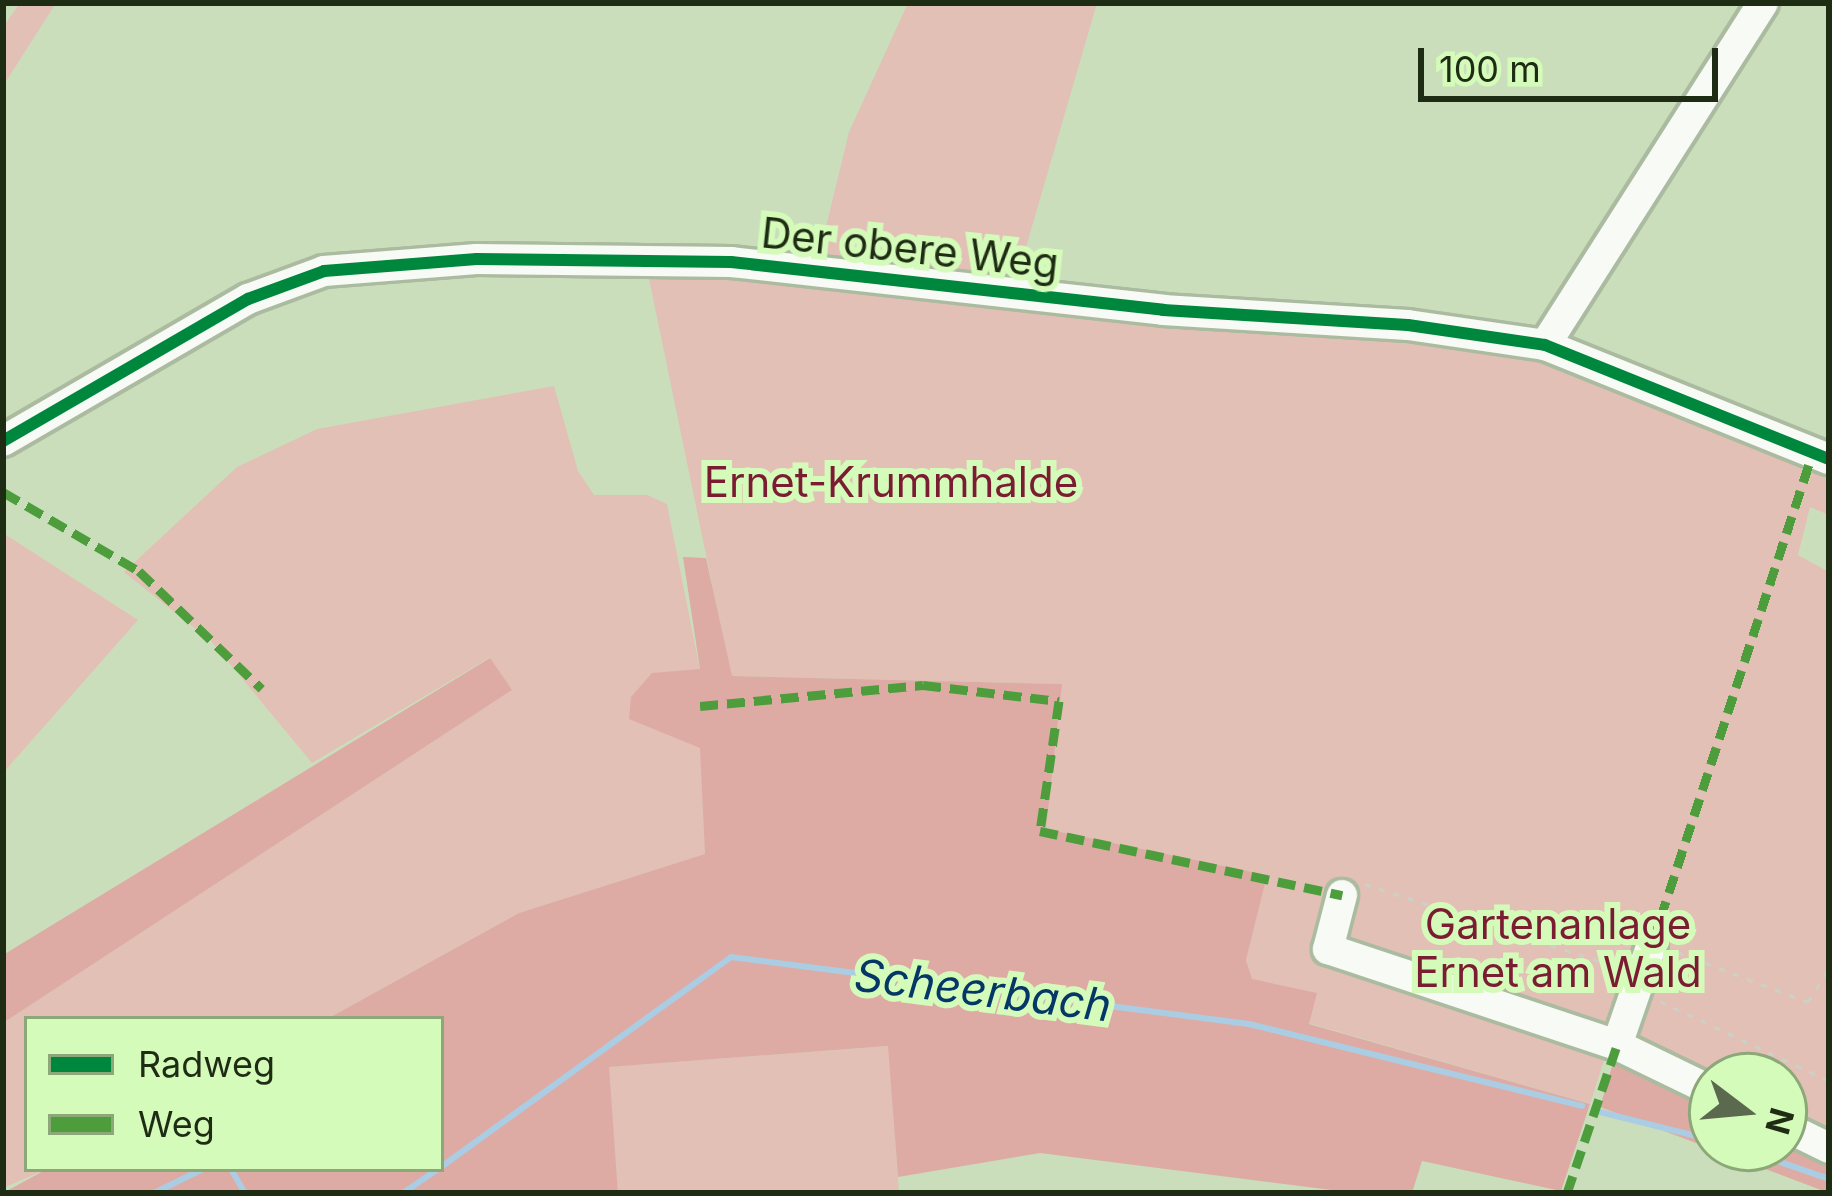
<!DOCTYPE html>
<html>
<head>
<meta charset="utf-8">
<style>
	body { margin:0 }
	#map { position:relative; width:1832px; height:1196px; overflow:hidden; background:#cadebc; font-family:Inter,sans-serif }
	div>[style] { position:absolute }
	.green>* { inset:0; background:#e2c0b5 }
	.forest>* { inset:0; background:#ddaba4 }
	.stream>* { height:6px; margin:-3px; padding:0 3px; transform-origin:3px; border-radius:3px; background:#abcde3 }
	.path>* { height:3px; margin-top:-1.5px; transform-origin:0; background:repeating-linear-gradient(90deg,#cbd1c6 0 6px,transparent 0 15px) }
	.roads { filter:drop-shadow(3px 0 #abbba0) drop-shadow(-3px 0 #abbba0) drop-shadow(0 3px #abbba0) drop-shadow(0 -3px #abbba0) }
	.minor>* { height:30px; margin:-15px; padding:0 15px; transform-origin:15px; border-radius:15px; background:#f7faf5 }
	.quiet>* { height:9px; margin-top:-4.5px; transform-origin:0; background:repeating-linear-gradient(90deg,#4d9d3d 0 18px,transparent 0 27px) }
	.cycleway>* { height:12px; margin:-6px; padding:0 6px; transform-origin:6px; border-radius:6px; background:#00873e }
	span { translate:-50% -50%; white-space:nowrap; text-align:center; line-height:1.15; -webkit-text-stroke:12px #d5fbba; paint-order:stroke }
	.street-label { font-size:42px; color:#1f2c14 }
	.park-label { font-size:42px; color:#7b1d32 }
	.water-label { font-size:45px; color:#053766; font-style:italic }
	.frame { position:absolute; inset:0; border:6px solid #1f2c14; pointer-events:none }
	.legend { position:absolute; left:24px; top:1016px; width:420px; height:156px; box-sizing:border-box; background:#d5fbba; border:3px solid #8ca878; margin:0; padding:15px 21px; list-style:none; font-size:36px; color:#1f2c14 }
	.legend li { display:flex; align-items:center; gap:24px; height:60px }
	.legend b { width:60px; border:3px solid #8ca878 }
	.north { position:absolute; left:1688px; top:1052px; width:120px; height:120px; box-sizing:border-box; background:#d5fbba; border:3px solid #8ca878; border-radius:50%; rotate:106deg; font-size:33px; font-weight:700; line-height:48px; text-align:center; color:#1f2c14 }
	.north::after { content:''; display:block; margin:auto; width:42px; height:54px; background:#5b6a4f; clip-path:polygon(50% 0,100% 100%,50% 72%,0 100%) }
	.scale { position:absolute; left:1418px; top:48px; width:300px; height:54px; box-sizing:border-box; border:6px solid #1f2c14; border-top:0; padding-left:15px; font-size:36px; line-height:42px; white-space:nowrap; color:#1f2c14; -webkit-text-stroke:9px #d5fbba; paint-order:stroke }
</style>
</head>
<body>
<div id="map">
	<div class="green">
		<div style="clip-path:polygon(20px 3px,56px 3px,3px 86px,3px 27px)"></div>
		<div style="clip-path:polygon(908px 3px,1097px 3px,1015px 285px,818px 260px,849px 132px)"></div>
		<div style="clip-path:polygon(647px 269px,1498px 343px,1829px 471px,1829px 515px,1810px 507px,1798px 555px,1829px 572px,1829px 1163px,1784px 1142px,1784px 1076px,1712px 1076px,1712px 1109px,1604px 1060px,1590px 1104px,1308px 1023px,1252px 979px,1246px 960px,1266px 875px,1046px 829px,1061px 684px,731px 676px)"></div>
		<div style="clip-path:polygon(554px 386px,578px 471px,594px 495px,647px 495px,667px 504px,700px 670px,705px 854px,519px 913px,327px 1019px,27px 1019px,27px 1169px,47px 1169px,3px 1188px,3px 1023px,512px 690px,489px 658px,312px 763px,211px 641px,124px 572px,237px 467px,317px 429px)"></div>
		<div style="clip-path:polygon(3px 533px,138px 620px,3px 773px)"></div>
		<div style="clip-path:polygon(889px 1046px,899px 1193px,618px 1193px,608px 1067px)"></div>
	</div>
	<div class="forest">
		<div style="clip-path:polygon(683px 557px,706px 558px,732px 676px,1062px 684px,1046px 829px,1267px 875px,1246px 960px,1252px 979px,1317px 993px,1309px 1024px,1590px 1104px,1561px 1191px,1422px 1161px,1412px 1193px,1355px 1193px,1040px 1153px,898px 1177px,888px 1046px,609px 1067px,618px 1193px,3px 1193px,47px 1169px,441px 1169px,441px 1019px,327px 1019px,519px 913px,705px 854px,700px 748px,629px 719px,631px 697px,652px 673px,700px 669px)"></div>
		<div style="clip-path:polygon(490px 658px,512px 690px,3px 1023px,3px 955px)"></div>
		<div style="clip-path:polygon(1613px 1063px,1712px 1109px,1712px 1148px,1784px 1142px,1829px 1163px,1829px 1193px,1600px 1107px)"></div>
	</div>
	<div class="stream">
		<div style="left:1600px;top:1112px;width:115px;rotate:14deg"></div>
		<div style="left:1740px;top:1148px;width:94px;rotate:19.2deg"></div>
		<div style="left:441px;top:1167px;width:358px;rotate:-35.9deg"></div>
		<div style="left:731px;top:957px;width:522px;rotate:7.37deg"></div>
		<div style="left:1249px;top:1024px;width:343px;rotate:13.8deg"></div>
		<div style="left:231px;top:1169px;width:28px;rotate:60deg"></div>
		<div style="left:154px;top:1193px;width:55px;rotate:-26.1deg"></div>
		<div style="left:403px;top:1193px;width:42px;rotate:-34.4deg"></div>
	</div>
	<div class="path">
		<div style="left:1365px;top:884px;width:265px;rotate:18.2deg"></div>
		<div style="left:1677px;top:952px;width:140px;rotate:20.9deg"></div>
		<div style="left:1808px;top:1002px;width:40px;rotate:-58deg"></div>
		<div style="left:1660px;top:1001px;width:187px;rotate:25.3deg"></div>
	</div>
	<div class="roads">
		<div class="minor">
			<div style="left:1545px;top:345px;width:406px;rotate:-57.5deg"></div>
			<div style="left:3px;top:441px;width:283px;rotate:-30.1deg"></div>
			<div style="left:248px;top:299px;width:81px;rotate:-20.2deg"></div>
			<div style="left:324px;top:271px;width:153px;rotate:-4.5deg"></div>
			<div style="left:477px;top:259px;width:254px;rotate:0.7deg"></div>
			<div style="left:731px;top:262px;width:435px;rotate:6.3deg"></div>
			<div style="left:1163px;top:310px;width:245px;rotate:3.5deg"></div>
			<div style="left:1408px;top:325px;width:138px;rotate:8.3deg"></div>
			<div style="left:1545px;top:345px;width:306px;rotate:21.9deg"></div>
			<div style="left:1342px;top:895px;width:56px;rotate:104.5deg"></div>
			<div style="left:1328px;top:949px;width:305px;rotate:18.4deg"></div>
			<div style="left:1617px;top:1045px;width:106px;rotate:25.8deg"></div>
			<div style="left:1617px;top:1045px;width:107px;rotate:-70.9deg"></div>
			<div style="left:1784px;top:1126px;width:50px;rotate:26.1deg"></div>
		</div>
	</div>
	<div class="quiet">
		<div style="left:3px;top:492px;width:157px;rotate:30.2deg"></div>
		<div style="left:139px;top:571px;width:170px;rotate:43.8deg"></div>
		<div style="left:700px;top:706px;width:224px;rotate:-5.4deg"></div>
		<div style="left:923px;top:685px;width:137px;rotate:6.7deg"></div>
		<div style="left:1059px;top:701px;width:131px;rotate:98.3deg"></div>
		<div style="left:1040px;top:831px;width:309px;rotate:12deg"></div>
		<div style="left:1652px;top:944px;width:518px;rotate:-71.88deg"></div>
		<div style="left:1567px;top:1193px;width:156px;rotate:-71.3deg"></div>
	</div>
	<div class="cycleway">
		<div style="left:3px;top:441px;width:283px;rotate:-30.1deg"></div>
		<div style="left:248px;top:299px;width:81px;rotate:-20.2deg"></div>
		<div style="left:324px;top:271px;width:153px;rotate:-4.5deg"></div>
		<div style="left:477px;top:259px;width:254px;rotate:0.7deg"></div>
		<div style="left:731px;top:262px;width:435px;rotate:6.3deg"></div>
		<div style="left:1163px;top:310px;width:245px;rotate:3.5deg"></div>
		<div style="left:1408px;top:325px;width:138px;rotate:8.3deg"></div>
		<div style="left:1545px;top:345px;width:306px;rotate:21.9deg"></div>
	</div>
	<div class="street-label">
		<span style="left:910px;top:248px;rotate:6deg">Der obere Weg</span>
	</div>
	<div class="park-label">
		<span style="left:891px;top:482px">Ernet-Krummhalde</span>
		<span style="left:1558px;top:948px">Gartenanlage<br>Ernet am Wald</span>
	</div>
	<div class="water-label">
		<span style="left:983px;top:990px;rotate:7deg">Scheerbach</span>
	</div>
	<div class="frame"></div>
	<ul class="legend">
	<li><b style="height:15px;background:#00873e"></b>Radweg</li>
	<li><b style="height:15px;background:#4d9d3d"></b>Weg</li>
	</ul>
	<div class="north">N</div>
	<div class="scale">100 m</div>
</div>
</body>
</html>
